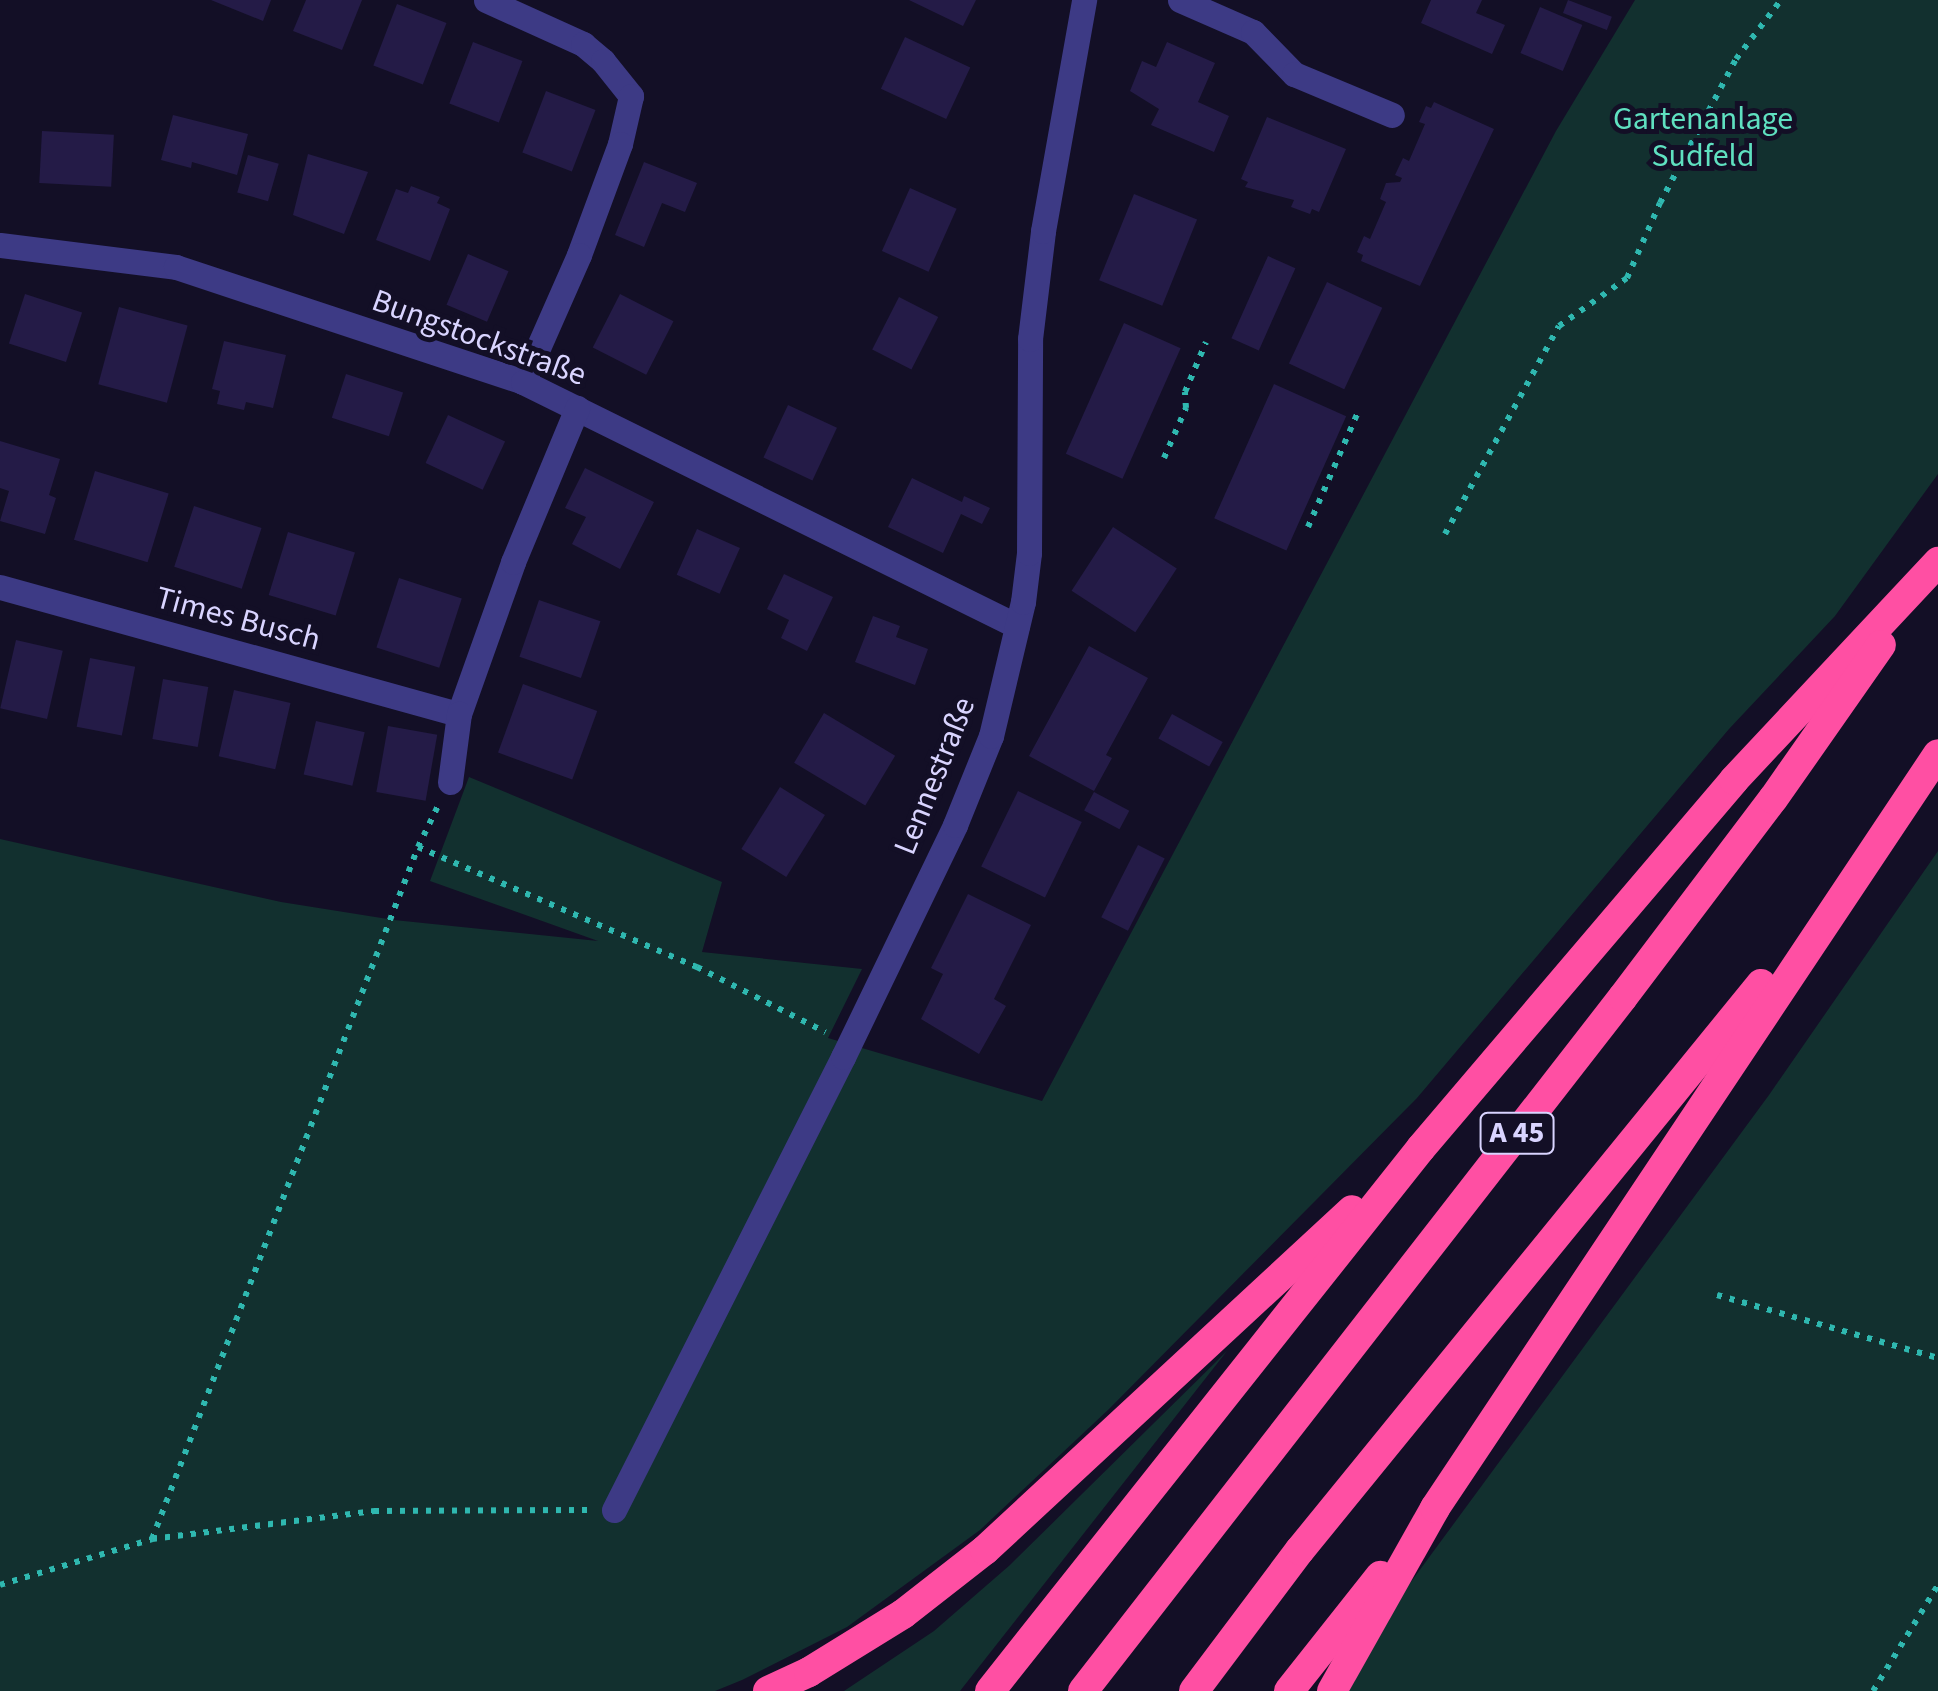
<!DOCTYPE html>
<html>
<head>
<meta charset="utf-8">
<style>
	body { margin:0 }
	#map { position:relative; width:1938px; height:1691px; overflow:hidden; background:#130f26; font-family:"Source Sans 3",sans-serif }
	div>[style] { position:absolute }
	.green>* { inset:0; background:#12302f }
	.building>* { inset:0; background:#241b47; transform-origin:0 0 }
	.path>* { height:6px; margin-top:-3px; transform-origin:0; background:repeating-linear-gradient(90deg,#2fb8b0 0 5px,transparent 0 13px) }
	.minor>* { height:25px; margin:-12.5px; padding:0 12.5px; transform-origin:12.5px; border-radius:12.5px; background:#3d3a85 }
	.highway>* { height:30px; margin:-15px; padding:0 15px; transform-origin:15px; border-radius:15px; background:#ff4fa3 }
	span { translate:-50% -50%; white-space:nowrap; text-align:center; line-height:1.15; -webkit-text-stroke:10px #130f26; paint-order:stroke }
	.shield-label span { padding:2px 8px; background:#130f26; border:2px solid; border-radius:8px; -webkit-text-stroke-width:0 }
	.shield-label { font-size:30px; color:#d9d4ff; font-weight:700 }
	.park-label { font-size:32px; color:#5fe0c0 }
	.street-label { font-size:32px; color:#d9d4ff }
</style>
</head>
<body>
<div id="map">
	<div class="green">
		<div style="clip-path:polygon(1635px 0,1938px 0,1938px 474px,1835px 616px,1729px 729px,1417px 1098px,1109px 1409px,980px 1530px,847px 1627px,742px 1680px,715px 1691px,0 1691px,0 839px,281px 902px,394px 920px,598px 941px,430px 881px,469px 777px,722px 882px,702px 952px,862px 969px,828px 1038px,1042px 1101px,1556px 131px)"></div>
		<div style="clip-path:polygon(1938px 851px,1938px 1691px,1349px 1691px,1394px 1605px,1769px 1095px)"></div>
		<div style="clip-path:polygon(1227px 1351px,960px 1691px,844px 1691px,934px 1631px,1010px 1565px)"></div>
	</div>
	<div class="building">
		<div style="clip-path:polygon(211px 0,271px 0,263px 21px)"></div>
		<div style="clip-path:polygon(306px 0,362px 0,342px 50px,293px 31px)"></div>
		<div style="clip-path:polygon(909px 0,976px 0,963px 26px)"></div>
		<div style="clip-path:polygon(1431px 0,1482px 0,1476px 13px,1505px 25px,1492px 54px,1421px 23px)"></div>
		<div style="left:1568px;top:0;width:47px;height:14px;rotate:21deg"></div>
		<div style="left:397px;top:4px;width:53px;height:66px;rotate:21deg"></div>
		<div style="left:1540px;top:7px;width:46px;height:50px;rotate:23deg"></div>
		<div style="left:905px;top:37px;width:72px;height:57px;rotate:25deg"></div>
		<div style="left:473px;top:42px;width:53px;height:66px;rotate:21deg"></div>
		<div style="clip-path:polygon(1167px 42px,1215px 63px,1198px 102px,1229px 116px,1214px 152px,1151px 125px,1159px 109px,1130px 91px,1142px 61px,1156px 67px)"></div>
		<div style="left:546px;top:91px;width:53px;height:66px;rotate:21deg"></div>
		<div style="clip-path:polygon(1434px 102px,1494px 129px,1420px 286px,1361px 261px,1363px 255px,1357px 252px,1364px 236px,1370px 239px,1386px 202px,1380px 199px,1386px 183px,1400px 182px,1402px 178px,1395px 175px,1403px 158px,1409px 161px,1425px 124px,1419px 122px,1426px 106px,1431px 108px)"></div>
		<div style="clip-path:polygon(173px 115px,248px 134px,237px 175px,192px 162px,191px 168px,161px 160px)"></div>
		<div style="clip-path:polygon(1267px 117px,1346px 149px,1319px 212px,1312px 209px,1310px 214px,1291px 207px,1294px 200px,1245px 187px,1248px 182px,1241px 179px)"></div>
		<div style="left:42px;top:131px;width:72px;height:52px;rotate:3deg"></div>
		<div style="clip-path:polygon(308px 154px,368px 172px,344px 234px,293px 215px)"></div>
		<div style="left:248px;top:155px;width:32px;height:39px;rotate:16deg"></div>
		<div style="clip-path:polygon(644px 162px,697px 183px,685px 212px,662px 203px,644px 247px,615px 235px)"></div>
		<div style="clip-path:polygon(411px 186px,440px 197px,437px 203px,450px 209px,430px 261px,376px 240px,396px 189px,408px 193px)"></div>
		<div style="left:910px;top:188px;width:51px;height:69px;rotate:24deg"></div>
		<div style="left:1134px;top:194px;width:68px;height:93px;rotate:22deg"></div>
		<div style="left:468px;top:254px;width:44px;height:55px;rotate:23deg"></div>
		<div style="left:1268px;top:256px;width:30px;height:90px;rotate:24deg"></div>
		<div style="left:1327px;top:282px;width:61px;height:90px;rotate:25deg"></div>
		<div style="left:25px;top:294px;width:60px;height:52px;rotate:18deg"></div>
		<div style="left:620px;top:294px;width:60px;height:60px;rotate:27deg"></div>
		<div style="left:899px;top:297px;width:44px;height:59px;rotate:27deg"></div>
		<div style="left:119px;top:307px;width:71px;height:80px;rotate:15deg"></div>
		<div style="left:1124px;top:323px;width:62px;height:143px;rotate:24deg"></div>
		<div style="clip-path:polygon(224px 341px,286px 355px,273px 408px,246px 402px,244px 410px,217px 404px,220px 391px,212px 389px)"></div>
		<div style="left:346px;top:374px;width:60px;height:46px;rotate:18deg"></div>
		<div style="left:1274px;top:384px;width:79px;height:147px;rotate:24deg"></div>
		<div style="left:788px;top:405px;width:54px;height:58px;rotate:25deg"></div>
		<div style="left:448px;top:415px;width:63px;height:53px;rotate:25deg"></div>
		<div style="clip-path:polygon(0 441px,60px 459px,49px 495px,56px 498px,45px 534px,0 521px,9px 491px,0 488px)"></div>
		<div style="clip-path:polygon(585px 468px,654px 502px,620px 569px,572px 544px,586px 517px,565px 508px)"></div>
		<div style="left:95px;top:471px;width:77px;height:72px;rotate:17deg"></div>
		<div style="clip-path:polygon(912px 478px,962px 502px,964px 496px,990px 508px,982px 524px,961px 514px,943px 553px,888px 527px)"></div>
		<div style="left:194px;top:506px;width:71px;height:64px;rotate:18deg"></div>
		<div style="left:1113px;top:527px;width:76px;height:76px;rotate:33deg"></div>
		<div style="left:697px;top:529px;width:47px;height:50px;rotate:24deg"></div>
		<div style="left:288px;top:532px;width:70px;height:66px;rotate:17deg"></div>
		<div style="clip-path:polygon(784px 574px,833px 597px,807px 651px,781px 638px,789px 620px,767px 609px)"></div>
		<div style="left:399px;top:578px;width:66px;height:73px;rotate:18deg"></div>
		<div style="left:539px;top:600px;width:65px;height:60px;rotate:19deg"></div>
		<div style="clip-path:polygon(873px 616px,900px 626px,896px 637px,928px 649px,915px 685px,855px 662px)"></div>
		<div style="left:16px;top:640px;width:48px;height:70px;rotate:13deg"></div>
		<div style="clip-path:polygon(1089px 646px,1148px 678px,1106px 755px,1112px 758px,1094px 791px,1029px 756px)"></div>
		<div style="left:90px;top:658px;width:46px;height:70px;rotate:11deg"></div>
		<div style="left:163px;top:679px;width:46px;height:61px;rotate:10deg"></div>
		<div style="left:523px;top:684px;width:79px;height:73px;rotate:20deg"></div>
		<div style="left:234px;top:690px;width:58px;height:68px;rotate:13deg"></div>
		<div style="left:824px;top:713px;width:83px;height:58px;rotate:31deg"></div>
		<div style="left:1172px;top:714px;width:58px;height:28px;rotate:29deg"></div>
		<div style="left:316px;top:721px;width:50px;height:55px;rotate:13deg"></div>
		<div style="left:388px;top:726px;width:50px;height:67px;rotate:10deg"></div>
		<div style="left:780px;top:787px;width:53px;height:73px;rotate:32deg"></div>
		<div style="left:1018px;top:791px;width:71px;height:84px;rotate:26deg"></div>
		<div style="left:1094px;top:792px;width:40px;height:21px;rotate:28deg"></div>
		<div style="left:1138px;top:845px;width:30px;height:81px;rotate:27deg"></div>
		<div style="clip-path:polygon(968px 894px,1031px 925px,994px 999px,1006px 1006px,979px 1054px,921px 1019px,943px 974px,931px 968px)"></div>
	</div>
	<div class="path">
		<div style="left:1164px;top:458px;width:55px;rotate:-66.3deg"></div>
		<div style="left:1186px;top:408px;width:16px;rotate:-94deg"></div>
		<div style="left:1185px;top:392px;width:54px;rotate:-67.2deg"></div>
		<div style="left:1308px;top:527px;width:125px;rotate:-66.5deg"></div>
		<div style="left:1445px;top:534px;width:237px;rotate:-61.3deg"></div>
		<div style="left:1559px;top:326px;width:83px;rotate:-35.2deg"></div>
		<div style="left:1627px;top:278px;width:82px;rotate:-66.3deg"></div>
		<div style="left:1660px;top:203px;width:163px;rotate:-62.2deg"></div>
		<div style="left:1736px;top:59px;width:74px;rotate:-52.7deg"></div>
		<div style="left:418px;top:847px;width:304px;rotate:23.3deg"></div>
		<div style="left:697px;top:967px;width:144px;rotate:26.9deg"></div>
		<div style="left:1717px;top:1295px;width:230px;rotate:15.9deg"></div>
		<div style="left:152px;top:1539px;width:741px;rotate:-68.97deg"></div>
		<div style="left:418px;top:847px;width:46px;rotate:-64deg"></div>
		<div style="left:0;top:1585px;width:159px;rotate:-16.8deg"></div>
		<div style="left:152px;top:1539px;width:224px;rotate:-7.2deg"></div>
		<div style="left:374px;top:1511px;width:214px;rotate:-0.3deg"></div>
		<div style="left:1873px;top:1691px;width:124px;rotate:-58.5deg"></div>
	</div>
	<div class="minor">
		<div style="left:486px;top:0;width:107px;rotate:24.4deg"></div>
		<div style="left:583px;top:44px;width:26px;rotate:40deg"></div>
		<div style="left:603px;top:61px;width:45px;rotate:51.3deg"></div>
		<div style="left:631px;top:96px;width:49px;rotate:102.9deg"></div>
		<div style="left:620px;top:144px;width:118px;rotate:110.3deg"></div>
		<div style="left:579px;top:255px;width:139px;rotate:113.8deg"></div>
		<div style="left:1180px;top:0;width:80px;rotate:23.7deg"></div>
		<div style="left:1253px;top:32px;width:59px;rotate:45.7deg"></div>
		<div style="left:1294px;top:74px;width:106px;rotate:22.7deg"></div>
		<div style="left:0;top:245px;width:177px;rotate:7.1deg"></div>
		<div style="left:176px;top:267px;width:366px;rotate:18.3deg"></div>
		<div style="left:523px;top:382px;width:551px;rotate:26.29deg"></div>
		<div style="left:0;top:587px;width:476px;rotate:15.5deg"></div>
		<div style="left:459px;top:714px;width:161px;rotate:-70.4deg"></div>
		<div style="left:513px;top:562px;width:167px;rotate:-67.4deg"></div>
		<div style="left:450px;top:782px;width:69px;rotate:-82.5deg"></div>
		<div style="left:614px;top:1510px;width:508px;rotate:-63.18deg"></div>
		<div style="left:843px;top:1057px;width:258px;rotate:-64.2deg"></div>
		<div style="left:955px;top:825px;width:96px;rotate:-68deg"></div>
		<div style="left:991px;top:736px;width:138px;rotate:-76.6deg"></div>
		<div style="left:1023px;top:602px;width:49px;rotate:-83deg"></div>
		<div style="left:1029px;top:553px;width:214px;rotate:-89.7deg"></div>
		<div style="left:1030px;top:339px;width:109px;rotate:-83.1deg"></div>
		<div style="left:1043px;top:231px;width:235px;rotate:-79.9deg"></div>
	</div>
	<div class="highway">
		<div style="left:768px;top:1691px;width:45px;rotate:-24.9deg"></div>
		<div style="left:809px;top:1672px;width:110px;rotate:-31.7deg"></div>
		<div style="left:903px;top:1614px;width:104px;rotate:-38deg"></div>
		<div style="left:985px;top:1550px;width:500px;rotate:-42.81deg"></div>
		<div style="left:990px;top:1691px;width:693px;rotate:-51.56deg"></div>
		<div style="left:1421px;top:1148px;width:483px;rotate:-49.6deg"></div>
		<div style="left:1734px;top:780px;width:299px;rotate:-46.9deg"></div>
		<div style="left:1083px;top:1691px;width:879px;rotate:-52.11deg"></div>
		<div style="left:1623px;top:997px;width:248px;rotate:-52.9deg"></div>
		<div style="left:1773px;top:799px;width:188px;rotate:-55deg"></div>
		<div style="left:1194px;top:1691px;width:176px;rotate:-53.1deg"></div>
		<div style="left:1300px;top:1550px;width:730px;rotate:-50.84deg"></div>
		<div style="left:1289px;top:1691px;width:147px;rotate:-51.6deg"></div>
		<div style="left:1332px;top:1691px;width:210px;rotate:-60.6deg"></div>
		<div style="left:1435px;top:1508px;width:906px;rotate:-56.29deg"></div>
	</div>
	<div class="shield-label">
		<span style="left:1517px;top:1133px">A 45</span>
	</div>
	<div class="park-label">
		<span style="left:1703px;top:138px">Gartenanlage<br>Sudfeld</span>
	</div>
	<div class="street-label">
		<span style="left:479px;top:338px;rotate:20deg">Bungstockstraße</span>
		<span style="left:238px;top:619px;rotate:15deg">Times Busch</span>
		<span style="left:935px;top:776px;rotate:-68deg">Lennestraße</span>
	</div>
</div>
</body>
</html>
